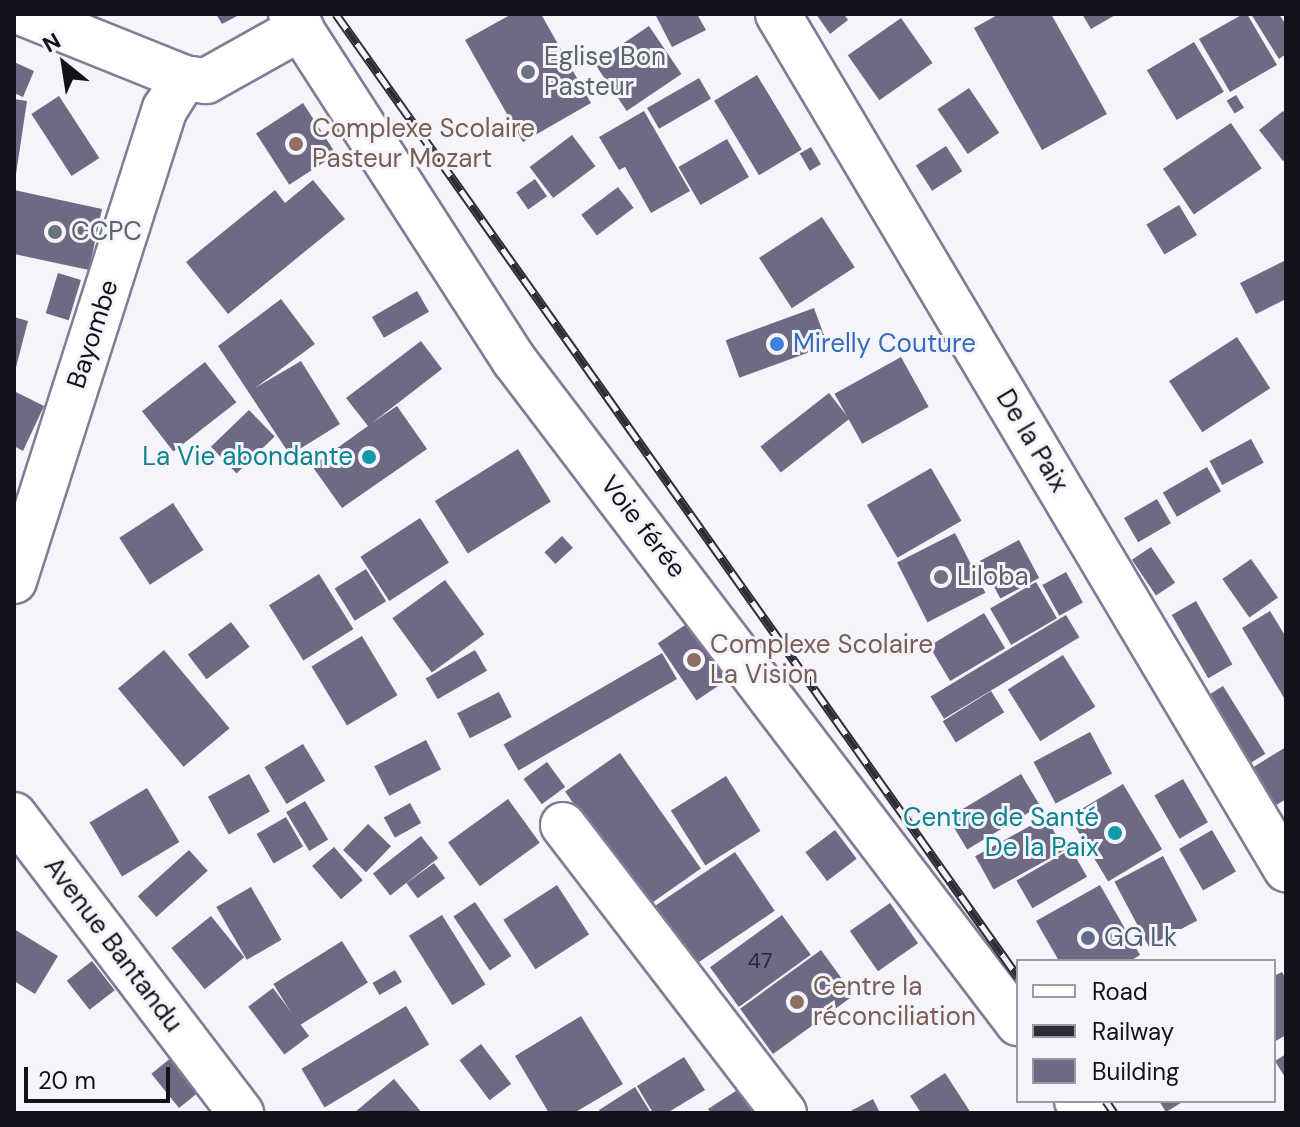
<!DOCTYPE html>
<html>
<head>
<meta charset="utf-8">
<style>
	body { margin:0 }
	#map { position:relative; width:1300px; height:1127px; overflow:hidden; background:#f5f4fa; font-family:"DM Sans",sans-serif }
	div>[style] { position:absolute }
	.building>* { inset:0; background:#6d6a83; transform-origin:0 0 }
	.roads { filter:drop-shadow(2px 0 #807d97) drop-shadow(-2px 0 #807d97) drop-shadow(0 2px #807d97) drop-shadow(0 -2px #807d97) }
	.street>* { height:44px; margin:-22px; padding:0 22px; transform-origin:22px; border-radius:22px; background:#fff }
	.secondary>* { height:44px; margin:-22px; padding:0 22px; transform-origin:22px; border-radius:22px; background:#fff }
	.rail>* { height:9px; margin-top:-4.5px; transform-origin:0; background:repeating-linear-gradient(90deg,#f5f4fa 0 18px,#2e2c35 0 36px); box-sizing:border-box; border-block:2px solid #2e2c35 }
	.dots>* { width:22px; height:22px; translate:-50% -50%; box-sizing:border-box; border:4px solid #f5f4fa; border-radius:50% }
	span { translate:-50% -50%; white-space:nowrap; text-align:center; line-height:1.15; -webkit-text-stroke:6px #f5f4fa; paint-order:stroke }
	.number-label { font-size:22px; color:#2a2735 }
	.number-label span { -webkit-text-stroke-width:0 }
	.worship-label { font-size:26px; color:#5b616d }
	.left { translate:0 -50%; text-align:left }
	.education-label { font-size:26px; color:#785e54 }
	.street-label { font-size:26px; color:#13111b }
	.shop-label { font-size:26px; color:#366cbe }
	.culture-label { font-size:26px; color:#0d838f }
	.right { translate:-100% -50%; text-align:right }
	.service-label { font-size:26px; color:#4e5e75 }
	.frame { position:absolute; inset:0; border:16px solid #13111b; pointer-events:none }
	.legend { position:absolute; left:1016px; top:959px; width:260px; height:144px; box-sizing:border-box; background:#f5f4fa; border:2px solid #9b99a1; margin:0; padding:10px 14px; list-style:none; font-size:24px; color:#13111b }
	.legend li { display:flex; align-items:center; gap:16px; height:40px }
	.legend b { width:40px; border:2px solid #9b99a1 }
	.north { position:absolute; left:24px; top:24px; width:80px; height:80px; -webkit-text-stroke:6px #f5f4fa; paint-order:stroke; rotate:330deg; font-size:22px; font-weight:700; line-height:32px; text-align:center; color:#13111b }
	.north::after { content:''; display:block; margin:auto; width:28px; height:36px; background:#13111b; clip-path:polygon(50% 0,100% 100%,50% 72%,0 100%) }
	.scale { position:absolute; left:24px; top:1067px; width:146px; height:36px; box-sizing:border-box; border:4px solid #13111b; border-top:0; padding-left:10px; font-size:24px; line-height:28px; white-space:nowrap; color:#13111b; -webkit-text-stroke:6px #f5f4fa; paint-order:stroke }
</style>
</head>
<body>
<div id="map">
	<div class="building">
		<div style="clip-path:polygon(216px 14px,241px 14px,222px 24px)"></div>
		<div style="clip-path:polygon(512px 14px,541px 14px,591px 103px,523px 142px,465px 40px)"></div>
		<div style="clip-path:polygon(655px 14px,697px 14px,706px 30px,672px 47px)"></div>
		<div style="clip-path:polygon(816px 14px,844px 14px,848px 20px,830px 34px)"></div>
		<div style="clip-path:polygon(999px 14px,1051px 14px,1107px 114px,1042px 150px,974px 28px)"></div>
		<div style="clip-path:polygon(1082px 14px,1117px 14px,1091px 29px)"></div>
		<div style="clip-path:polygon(1243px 14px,1247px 14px,1277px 65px,1230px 92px,1199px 39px)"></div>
		<div style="clip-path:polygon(1251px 14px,1279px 14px,1286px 25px,1286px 54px,1279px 59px)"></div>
		<div style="left:901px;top:18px;width:55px;height:65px;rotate:55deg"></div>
		<div style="left:649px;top:26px;width:58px;height:66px;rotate:56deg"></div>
		<div style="left:1194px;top:42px;width:58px;height:55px;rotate:59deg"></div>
		<div style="clip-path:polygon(14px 62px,34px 71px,23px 97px,14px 93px)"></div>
		<div style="left:757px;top:75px;width:87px;height:50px;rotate:59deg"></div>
		<div style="left:699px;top:78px;width:24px;height:60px;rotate:60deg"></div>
		<div style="left:969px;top:88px;width:54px;height:38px;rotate:56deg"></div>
		<div style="left:1236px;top:95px;width:15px;height:11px;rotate:58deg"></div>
		<div style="left:59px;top:96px;width:74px;height:33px;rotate:57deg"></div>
		<div style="clip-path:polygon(14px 99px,27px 101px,16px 174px,14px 174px)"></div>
		<div style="left:303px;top:103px;width:61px;height:56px;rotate:57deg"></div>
		<div style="clip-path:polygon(644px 111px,690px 191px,651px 213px,625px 167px,619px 170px,599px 137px)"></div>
		<div style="clip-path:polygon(1283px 111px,1286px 115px,1286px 159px,1283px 161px,1259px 130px)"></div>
		<div style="left:1231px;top:123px;width:55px;height:82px;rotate:56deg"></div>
		<div style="left:572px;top:135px;width:39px;height:53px;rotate:53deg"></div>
		<div style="left:727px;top:139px;width:44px;height:56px;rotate:60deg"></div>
		<div style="left:946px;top:146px;width:30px;height:36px;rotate:57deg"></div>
		<div style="left:811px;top:147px;width:20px;height:13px;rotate:60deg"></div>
		<div style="left:535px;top:179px;width:21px;height:23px;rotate:55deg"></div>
		<div style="clip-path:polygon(313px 180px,345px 219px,228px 314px,186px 262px,275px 190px,285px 203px)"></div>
		<div style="left:618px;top:187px;width:26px;height:46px;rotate:53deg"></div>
		<div style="clip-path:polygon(14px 190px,102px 209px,89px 270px,14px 254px)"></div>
		<div style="left:1179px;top:205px;width:35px;height:38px;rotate:59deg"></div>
		<div style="left:822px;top:217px;width:60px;height:75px;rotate:57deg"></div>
		<div style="clip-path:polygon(1286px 260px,1286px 299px,1256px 314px,1240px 283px)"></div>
		<div style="left:58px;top:273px;width:24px;height:42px;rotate:17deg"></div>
		<div style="left:417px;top:291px;width:24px;height:52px;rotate:60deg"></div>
		<div style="clip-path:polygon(281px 299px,315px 344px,255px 388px,301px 361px,340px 424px,290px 455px,218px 346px)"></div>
		<div style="left:814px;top:308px;width:40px;height:94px;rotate:70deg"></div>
		<div style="clip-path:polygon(14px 317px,28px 321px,15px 371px,14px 371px)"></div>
		<div style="left:1237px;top:337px;width:61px;height:81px;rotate:57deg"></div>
		<div style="clip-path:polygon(421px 341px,442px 369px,372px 423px,397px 406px,427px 449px,342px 508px,312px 466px,368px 426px,346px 398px)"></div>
		<div style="left:901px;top:357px;width:57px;height:76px;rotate:61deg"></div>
		<div style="left:205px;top:362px;width:51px;height:80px;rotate:52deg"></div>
		<div style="clip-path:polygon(14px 391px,44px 406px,23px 451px,14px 446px)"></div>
		<div style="left:829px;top:393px;width:33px;height:87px;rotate:52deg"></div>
		<div style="left:249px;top:410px;width:37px;height:53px;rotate:46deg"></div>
		<div style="left:1251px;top:439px;width:27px;height:47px;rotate:62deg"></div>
		<div style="left:518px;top:449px;width:62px;height:98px;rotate:58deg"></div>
		<div style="left:1207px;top:467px;width:28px;height:51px;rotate:60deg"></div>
		<div style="left:931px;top:468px;width:61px;height:74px;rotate:60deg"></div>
		<div style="left:1157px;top:499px;width:28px;height:38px;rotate:60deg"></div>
		<div style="left:173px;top:503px;width:56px;height:64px;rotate:57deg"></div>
		<div style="left:420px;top:518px;width:53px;height:71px;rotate:57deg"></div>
		<div style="left:955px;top:533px;width:67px;height:65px;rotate:63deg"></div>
		<div style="left:562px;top:536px;width:16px;height:24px;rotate:47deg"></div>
		<div style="left:1019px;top:540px;width:43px;height:44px;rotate:62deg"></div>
		<div style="left:1151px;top:547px;width:43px;height:23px;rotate:56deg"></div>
		<div style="left:1251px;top:559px;width:47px;height:35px;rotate:55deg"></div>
		<div style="left:366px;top:569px;width:38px;height:37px;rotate:58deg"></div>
		<div style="left:1066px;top:572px;width:35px;height:27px;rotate:61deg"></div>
		<div style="left:319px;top:574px;width:65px;height:59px;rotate:58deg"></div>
		<div style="left:445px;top:580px;width:67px;height:65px;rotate:54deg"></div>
		<div style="left:1036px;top:582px;width:42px;height:53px;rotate:60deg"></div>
		<div style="left:1196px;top:601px;width:73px;height:28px;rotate:60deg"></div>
		<div style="clip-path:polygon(1270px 611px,1286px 637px,1286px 701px,1242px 628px)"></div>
		<div style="left:984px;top:613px;width:41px;height:64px;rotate:59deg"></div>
		<div style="left:1066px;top:615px;width:26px;height:158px;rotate:59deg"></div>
		<div style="left:691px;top:621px;width:69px;height:40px;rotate:56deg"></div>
		<div style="left:231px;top:622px;width:31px;height:54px;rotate:53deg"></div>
		<div style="left:362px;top:636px;width:69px;height:59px;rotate:59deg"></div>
		<div style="left:164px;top:650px;width:102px;height:60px;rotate:50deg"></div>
		<div style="left:475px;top:650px;width:24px;height:57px;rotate:60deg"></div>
		<div style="left:662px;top:653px;width:30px;height:183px;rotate:60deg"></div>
		<div style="left:1063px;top:655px;width:61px;height:65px;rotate:58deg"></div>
		<div style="left:1223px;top:686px;width:80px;height:17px;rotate:58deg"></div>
		<div style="left:991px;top:691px;width:25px;height:57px;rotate:58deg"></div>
		<div style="left:499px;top:692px;width:28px;height:47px;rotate:63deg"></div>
		<div style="left:1090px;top:732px;width:47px;height:64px;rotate:62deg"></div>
		<div style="left:426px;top:740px;width:33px;height:58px;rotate:63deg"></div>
		<div style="left:303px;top:744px;width:43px;height:45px;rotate:59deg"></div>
		<div style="clip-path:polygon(1286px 747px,1286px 799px,1270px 809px,1247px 771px)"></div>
		<div style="left:620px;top:753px;width:141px;height:67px;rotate:55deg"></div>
		<div style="left:547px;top:762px;width:31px;height:29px;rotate:54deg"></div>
		<div style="left:249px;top:774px;width:43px;height:47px;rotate:61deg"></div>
		<div style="left:1021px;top:774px;width:37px;height:85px;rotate:59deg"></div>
		<div style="left:726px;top:776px;width:65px;height:65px;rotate:58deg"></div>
		<div style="left:1183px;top:779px;width:50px;height:33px;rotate:60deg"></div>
		<div style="left:1123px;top:784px;width:76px;height:63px;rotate:59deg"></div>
		<div style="left:147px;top:788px;width:63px;height:67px;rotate:59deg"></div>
		<div style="left:508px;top:799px;width:54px;height:74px;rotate:54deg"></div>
		<div style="left:305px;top:801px;width:45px;height:22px;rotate:59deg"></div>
		<div style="left:410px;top:803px;width:23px;height:30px;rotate:61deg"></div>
		<div style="left:286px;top:817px;width:34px;height:34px;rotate:60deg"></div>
		<div style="left:1046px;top:817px;width:38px;height:81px;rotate:61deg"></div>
		<div style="left:368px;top:824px;width:32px;height:36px;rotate:44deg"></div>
		<div style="left:835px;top:830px;width:36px;height:37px;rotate:53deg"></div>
		<div style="left:1212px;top:830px;width:48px;height:38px;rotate:60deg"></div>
		<div style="left:421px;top:836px;width:28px;height:61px;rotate:52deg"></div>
		<div style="left:334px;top:847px;width:44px;height:29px;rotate:49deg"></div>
		<div style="left:1071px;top:849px;width:32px;height:63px;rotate:60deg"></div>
		<div style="left:189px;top:850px;width:28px;height:69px;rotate:48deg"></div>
		<div style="left:735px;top:852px;width:71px;height:98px;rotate:56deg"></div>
		<div style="left:1163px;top:856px;width:73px;height:55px;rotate:62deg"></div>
		<div style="left:434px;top:863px;width:19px;height:34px;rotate:54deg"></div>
		<div style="left:557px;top:885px;width:59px;height:64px;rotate:57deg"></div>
		<div style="clip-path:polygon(1100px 885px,1140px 955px,1130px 961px,1059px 961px,1036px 921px)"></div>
		<div style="left:251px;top:887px;width:61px;height:40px;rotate:60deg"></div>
		<div style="left:475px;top:902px;width:65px;height:26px;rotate:56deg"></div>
		<div style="left:890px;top:903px;width:49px;height:49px;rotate:55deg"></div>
		<div style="left:442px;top:915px;width:82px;height:39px;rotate:58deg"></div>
		<div style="left:782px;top:915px;width:49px;height:89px;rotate:54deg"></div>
		<div style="left:211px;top:916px;width:53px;height:51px;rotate:51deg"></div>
		<div style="clip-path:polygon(14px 929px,58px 956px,35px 994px,14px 981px)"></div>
		<div style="left:342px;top:941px;width:49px;height:81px;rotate:58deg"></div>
		<div style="left:821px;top:950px;width:56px;height:100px;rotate:54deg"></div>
		<div style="left:92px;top:961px;width:37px;height:32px;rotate:52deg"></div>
		<div style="left:395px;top:970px;width:14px;height:26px;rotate:60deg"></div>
		<div style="clip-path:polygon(1282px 972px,1286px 979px,1286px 1035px,1274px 1042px,1274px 976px)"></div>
		<div style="left:273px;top:988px;width:60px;height:31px;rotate:53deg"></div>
		<div style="left:406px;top:1006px;width:45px;height:122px;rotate:59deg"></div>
		<div style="clip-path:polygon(581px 1016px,623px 1084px,574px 1113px,549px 1113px,515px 1056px)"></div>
		<div style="left:481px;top:1044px;width:50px;height:27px;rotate:53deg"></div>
		<div style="left:177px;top:1053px;width:44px;height:33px;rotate:51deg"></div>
		<div style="clip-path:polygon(1286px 1054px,1286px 1079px,1275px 1061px)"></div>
		<div style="clip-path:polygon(684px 1057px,705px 1090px,667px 1113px,653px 1113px,637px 1086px)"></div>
		<div style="clip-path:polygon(945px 1073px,971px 1113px,921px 1113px,910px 1096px)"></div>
		<div style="clip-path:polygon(394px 1079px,422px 1113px,354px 1113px)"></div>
		<div style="clip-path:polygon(635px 1087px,651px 1113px,601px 1113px,599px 1110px)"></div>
		<div style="clip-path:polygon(742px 1087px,760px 1113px,711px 1113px,708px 1109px)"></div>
		<div style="clip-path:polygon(873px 1099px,880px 1113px,847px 1113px)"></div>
		<div style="clip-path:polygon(1159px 1101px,1184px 1101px,1166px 1112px)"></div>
	</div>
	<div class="roads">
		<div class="street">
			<div style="left:25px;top:14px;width:171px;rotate:21.9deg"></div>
			<div style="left:291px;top:14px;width:412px;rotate:57.2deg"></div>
			<div style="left:514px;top:360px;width:833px;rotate:52.76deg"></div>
			<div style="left:14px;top:581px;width:496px;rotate:-72.3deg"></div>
			<div style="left:165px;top:109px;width:36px;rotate:-58deg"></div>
			<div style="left:184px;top:78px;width:22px;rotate:8deg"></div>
			<div style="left:206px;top:81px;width:109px;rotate:-29.2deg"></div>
			<div style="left:14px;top:815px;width:375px;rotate:52.7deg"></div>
			<div style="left:563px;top:825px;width:363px;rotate:52.5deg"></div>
			<div style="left:1077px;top:1101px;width:15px;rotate:53deg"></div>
		</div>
		<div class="secondary">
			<div style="left:778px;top:14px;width:995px;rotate:59.28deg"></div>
		</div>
	</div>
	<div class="rail">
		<div style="left:336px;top:14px;width:1180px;rotate:54.69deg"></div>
		<div style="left:1106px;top:1101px;width:14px;rotate:56deg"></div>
	</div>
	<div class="dots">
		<div style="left:528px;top:72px;background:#6b7280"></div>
		<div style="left:296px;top:144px;background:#8d6e63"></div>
		<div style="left:55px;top:232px;background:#6b7280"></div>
		<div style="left:777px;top:344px;background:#3f7fe0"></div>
		<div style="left:369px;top:457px;background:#0f9aa8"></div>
		<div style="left:941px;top:577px;background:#6b7280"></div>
		<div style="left:694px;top:660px;background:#8d6e63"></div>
		<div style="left:1115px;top:833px;background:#0f9aa8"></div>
		<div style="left:1088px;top:938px;background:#5c6f8a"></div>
		<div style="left:797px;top:1002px;background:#8d6e63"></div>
	</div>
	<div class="number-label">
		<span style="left:760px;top:961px">47</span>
	</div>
	<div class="worship-label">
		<span class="left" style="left:544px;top:72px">Eglise Bon<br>Pasteur</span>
		<span class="left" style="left:71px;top:232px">CCPC</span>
		<span class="left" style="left:957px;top:577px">Liloba</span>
	</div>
	<div class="education-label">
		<span class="left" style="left:312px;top:144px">Complexe Scolaire<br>Pasteur Mozart</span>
		<span class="left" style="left:710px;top:660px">Complexe Scolaire<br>La Vision</span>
		<span class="left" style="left:813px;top:1002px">Centre la<br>réconciliation</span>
	</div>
	<div class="street-label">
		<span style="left:93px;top:334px;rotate:-72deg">Bayombe</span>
		<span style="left:1032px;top:441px;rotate:59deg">De la Paix</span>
		<span style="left:643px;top:527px;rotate:52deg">Voie férée</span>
		<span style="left:113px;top:945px;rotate:53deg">Avenue Bantandu</span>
	</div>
	<div class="shop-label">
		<span class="left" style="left:793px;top:344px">Mirelly Couture</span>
	</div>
	<div class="culture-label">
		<span class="right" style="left:353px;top:457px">La Vie abondante</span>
		<span class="right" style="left:1099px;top:833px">Centre de Santé<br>De la Paix</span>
	</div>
	<div class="service-label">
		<span class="left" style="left:1104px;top:938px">GG Lk</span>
	</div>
	<div class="frame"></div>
	<ul class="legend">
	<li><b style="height:10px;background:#fff"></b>Road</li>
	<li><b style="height:10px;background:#2e2c35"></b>Railway</li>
	<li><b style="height:22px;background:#6d6a83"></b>Building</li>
	</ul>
	<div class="north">N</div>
	<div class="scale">20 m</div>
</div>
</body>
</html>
